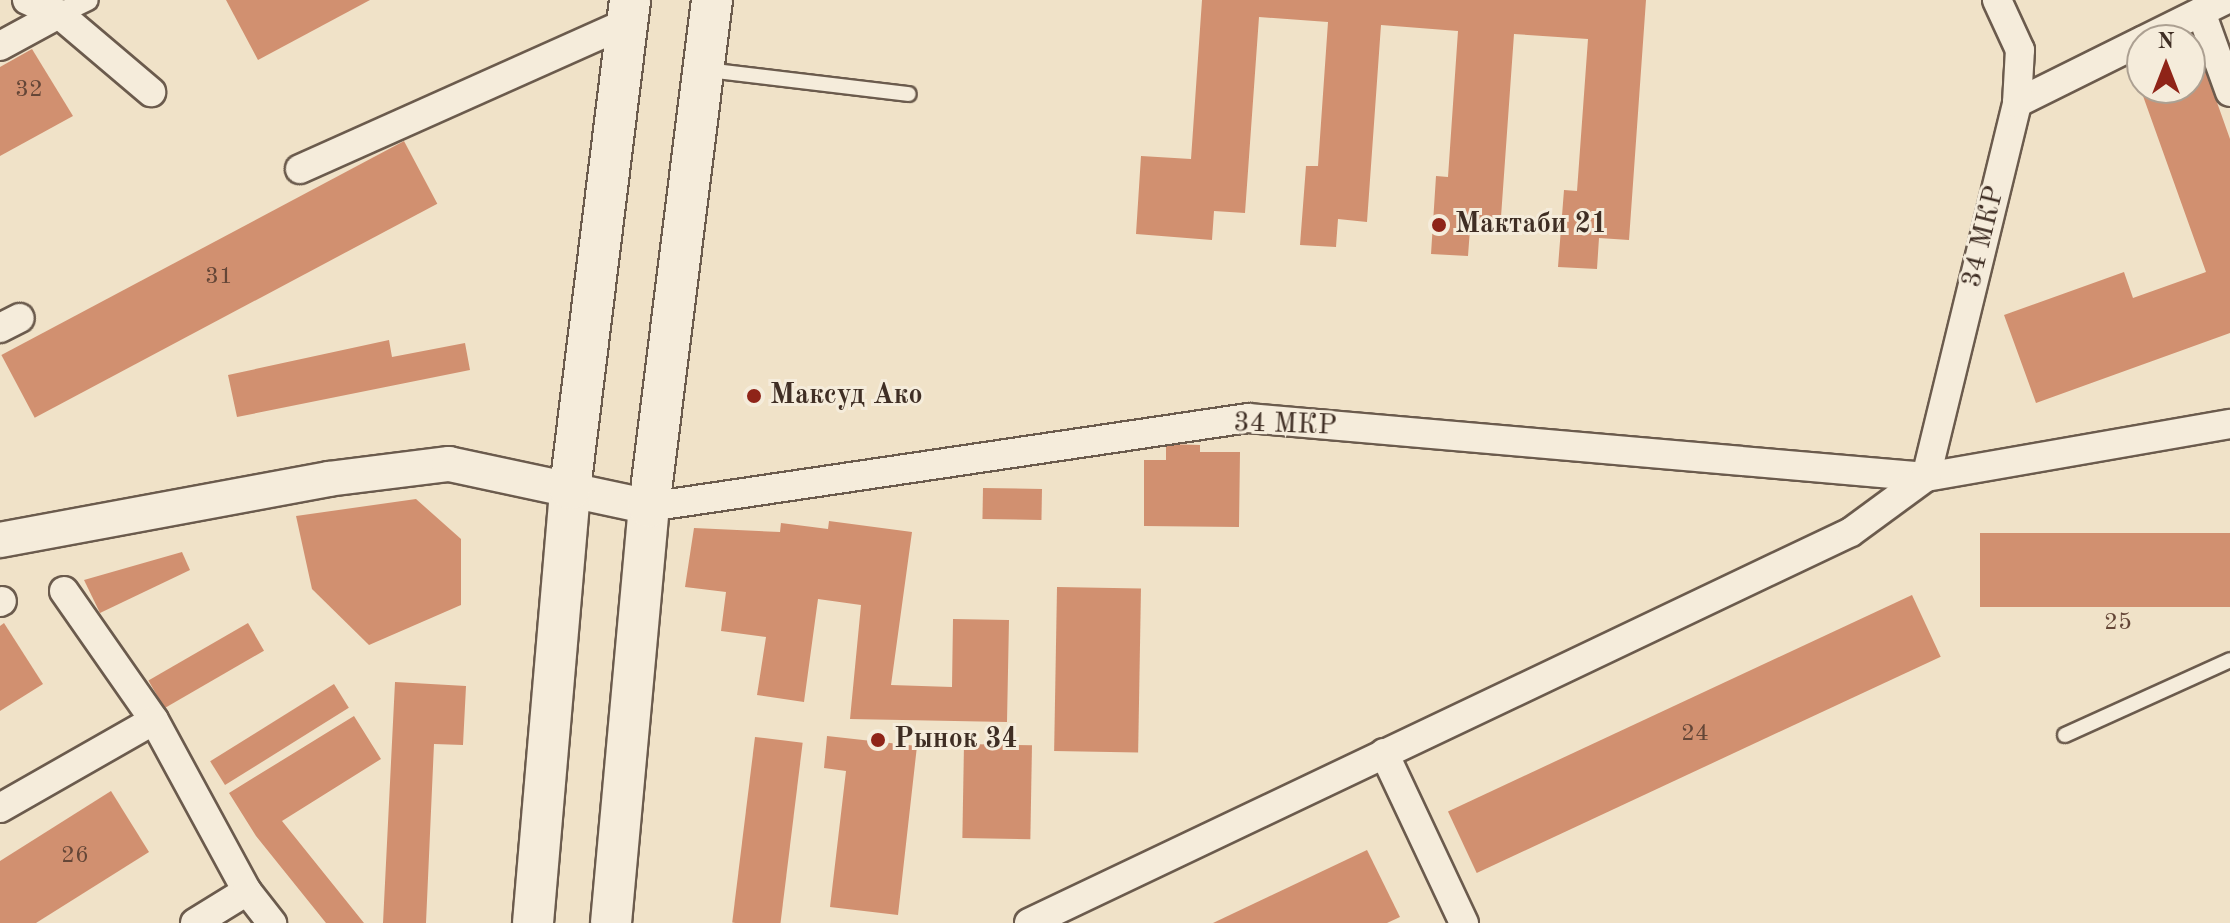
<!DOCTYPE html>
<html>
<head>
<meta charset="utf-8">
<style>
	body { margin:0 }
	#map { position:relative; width:2230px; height:923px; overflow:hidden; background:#f0e2c8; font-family:"Old Standard TT",serif }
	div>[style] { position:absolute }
	.building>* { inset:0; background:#d19070; transform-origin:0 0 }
	.roads { filter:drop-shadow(2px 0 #6b5b4d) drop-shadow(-2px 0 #6b5b4d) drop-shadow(0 2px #6b5b4d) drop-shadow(0 -2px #6b5b4d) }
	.service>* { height:14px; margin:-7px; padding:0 7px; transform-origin:7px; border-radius:7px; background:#f5ecdb }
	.pedestrian>* { height:20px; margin:-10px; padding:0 10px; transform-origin:10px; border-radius:10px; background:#f5ecdb }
	.minor>* { height:28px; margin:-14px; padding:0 14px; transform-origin:14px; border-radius:14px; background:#f5ecdb }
	.tertiary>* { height:34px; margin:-17px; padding:0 17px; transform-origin:17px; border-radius:17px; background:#f5ecdb }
	.secondary>* { height:40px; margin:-20px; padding:0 20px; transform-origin:20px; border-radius:20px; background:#f5ecdb }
	.dots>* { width:22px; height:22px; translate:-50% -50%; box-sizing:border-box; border:4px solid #f5ecdb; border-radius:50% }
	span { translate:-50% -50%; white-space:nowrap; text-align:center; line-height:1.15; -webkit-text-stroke:6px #f5ecdb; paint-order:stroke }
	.number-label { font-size:24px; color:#644637 }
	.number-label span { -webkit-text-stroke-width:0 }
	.poi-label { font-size:28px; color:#3f2e24; font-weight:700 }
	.left { translate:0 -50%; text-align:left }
	.street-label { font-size:28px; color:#3f2e24 }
	.north { position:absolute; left:2126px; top:24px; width:80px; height:80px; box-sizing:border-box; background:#f5ecdb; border:2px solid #aca092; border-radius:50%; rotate:0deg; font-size:22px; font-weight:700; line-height:32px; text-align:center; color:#3f2e24 }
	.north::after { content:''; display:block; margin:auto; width:28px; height:36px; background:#8f2418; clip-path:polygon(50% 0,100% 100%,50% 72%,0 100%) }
</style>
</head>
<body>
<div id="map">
	<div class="building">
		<div style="clip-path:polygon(226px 0,370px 0,258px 60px)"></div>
		<div style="clip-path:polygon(1202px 0,1646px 0,1629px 240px,1599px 238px,1597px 269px,1558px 267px,1564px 190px,1577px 191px,1588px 39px,1514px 34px,1500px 231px,1470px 229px,1468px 256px,1431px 254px,1436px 176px,1448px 177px,1458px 31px,1381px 25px,1367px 222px,1338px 219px,1336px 247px,1300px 245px,1306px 166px,1318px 166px,1328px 22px,1259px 17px,1245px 213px,1214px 211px,1212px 240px,1136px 234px,1141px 156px,1191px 159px)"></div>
		<div style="clip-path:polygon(2197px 46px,2230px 139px,2230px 333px,2036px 403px,2004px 315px,2124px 272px,2133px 298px,2206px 272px,2133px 68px,2142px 65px,2142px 88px,2190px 88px,2190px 48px)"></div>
		<div style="clip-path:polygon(32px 49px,73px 116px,0 156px,0 67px)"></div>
		<div style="left:404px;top:141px;width:71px;height:456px;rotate:62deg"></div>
		<div style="clip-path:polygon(389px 340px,392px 357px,465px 343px,470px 370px,237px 417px,228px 375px)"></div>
		<div style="clip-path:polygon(1166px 444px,1200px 445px,1200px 452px,1240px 452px,1239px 527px,1144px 526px,1144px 460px,1166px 460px)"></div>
		<div style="left:983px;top:488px;width:59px;height:31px;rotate:1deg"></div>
		<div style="clip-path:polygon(416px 499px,461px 539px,461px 605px,369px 645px,312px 589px,296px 516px)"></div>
		<div style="clip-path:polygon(829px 521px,912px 532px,891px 685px,952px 687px,953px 619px,1009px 620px,1007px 722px,850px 719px,861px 605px,818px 599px,804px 702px,757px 695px,766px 637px,721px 631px,726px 592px,685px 587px,694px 528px,780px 532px,781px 523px,828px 529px)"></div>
		<div style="left:2230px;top:533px;width:74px;height:250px;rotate:90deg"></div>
		<div style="clip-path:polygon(182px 552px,190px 570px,100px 613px,84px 580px)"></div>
		<div style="left:1057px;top:587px;width:84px;height:164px;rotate:1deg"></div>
		<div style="left:1912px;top:595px;width:68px;height:512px;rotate:65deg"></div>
		<div style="clip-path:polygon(4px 623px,43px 684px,0 711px,0 626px)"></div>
		<div style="left:248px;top:623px;width:32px;height:115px;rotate:60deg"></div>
		<div style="clip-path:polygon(395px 682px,466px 686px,463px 745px,434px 744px,426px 923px,383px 923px)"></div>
		<div style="left:334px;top:684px;width:28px;height:146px;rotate:58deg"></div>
		<div style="clip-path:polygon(354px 716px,381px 759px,282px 821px,364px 923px,326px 923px,256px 836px,229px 793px)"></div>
		<div style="clip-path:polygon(827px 736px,917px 746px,898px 915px,830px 907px,846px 771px,824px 768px)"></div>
		<div style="left:755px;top:737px;width:48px;height:187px;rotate:7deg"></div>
		<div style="left:964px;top:744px;width:68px;height:94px;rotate:1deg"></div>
		<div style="clip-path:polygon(111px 791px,149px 852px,36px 923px,0 923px,0 861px)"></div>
		<div style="clip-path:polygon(1367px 850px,1400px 917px,1387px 923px,1213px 923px)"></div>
	</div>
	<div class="roads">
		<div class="service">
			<div style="left:707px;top:70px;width:203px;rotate:6.8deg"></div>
			<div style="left:2065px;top:735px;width:181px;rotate:-24.4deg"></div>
		</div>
		<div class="pedestrian">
			<div style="left:59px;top:14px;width:32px;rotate:-26deg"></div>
		</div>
		<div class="minor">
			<div style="left:27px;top:0;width:35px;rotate:24deg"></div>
			<div style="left:59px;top:14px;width:121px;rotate:40.3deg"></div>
			<div style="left:2201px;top:12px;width:85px;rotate:70.1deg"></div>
			<div style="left:2144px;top:40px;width:90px;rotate:-26.3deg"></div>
			<div style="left:0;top:46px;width:67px;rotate:-28.5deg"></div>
			<div style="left:2017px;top:103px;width:140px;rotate:-26.4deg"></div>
			<div style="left:300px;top:169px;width:358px;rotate:-24.1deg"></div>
			<div style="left:0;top:328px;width:22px;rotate:-27deg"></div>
			<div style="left:649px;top:507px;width:606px;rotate:-8.45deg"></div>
			<div style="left:1248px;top:418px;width:681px;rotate:4.97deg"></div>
			<div style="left:1926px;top:477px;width:309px;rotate:-9.9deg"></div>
			<div style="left:64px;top:591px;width:157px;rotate:55.1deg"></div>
			<div style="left:154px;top:720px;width:195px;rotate:61.5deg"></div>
			<div style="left:0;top:602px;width:2px;rotate:-27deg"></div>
			<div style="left:1384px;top:753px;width:188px;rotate:64.8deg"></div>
			<div style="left:0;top:808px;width:177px;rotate:-29.7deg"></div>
			<div style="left:195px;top:923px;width:61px;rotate:-31.6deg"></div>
			<div style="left:247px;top:891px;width:41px;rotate:52deg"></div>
			<div style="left:1029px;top:923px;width:910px;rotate:-25.44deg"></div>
			<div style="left:1851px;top:532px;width:93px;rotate:-36.3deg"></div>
			<div style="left:1926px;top:477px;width:385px;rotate:-76.3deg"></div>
			<div style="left:2017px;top:103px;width:53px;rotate:-86.8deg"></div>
			<div style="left:2020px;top:50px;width:55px;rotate:-114.7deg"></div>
		</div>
		<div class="tertiary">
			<div style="left:0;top:540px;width:334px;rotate:-10.5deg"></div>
			<div style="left:328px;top:479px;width:122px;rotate:-7.1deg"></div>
			<div style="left:449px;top:464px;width:205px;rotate:12.1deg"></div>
		</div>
		<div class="secondary">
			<div style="left:533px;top:923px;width:436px;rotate:-85.1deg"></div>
			<div style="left:570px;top:489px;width:493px;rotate:-83deg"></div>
			<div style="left:611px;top:923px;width:418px;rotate:-84.8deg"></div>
			<div style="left:649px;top:507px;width:511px;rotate:-82.92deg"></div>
		</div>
	</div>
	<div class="dots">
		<div style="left:1439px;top:225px;background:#8f2418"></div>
		<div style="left:754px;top:396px;background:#8f2418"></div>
		<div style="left:878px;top:740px;background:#8f2418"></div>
	</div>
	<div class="number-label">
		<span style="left:29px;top:91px">32</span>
		<span style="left:219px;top:278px">31</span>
		<span style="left:2118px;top:624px">25</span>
		<span style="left:1695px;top:735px">24</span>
		<span style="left:75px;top:857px">26</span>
	</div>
	<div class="poi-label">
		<span class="left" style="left:1455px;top:225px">Мактаби 21</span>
		<span class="left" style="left:770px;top:396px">Максуд Ако</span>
		<span class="left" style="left:894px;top:740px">Рынок 34</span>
	</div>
	<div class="street-label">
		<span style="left:1984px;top:237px;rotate:-76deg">34 МКР</span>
		<span style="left:1285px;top:425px;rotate:2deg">34 МКР</span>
	</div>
	<div class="north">N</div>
</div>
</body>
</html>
